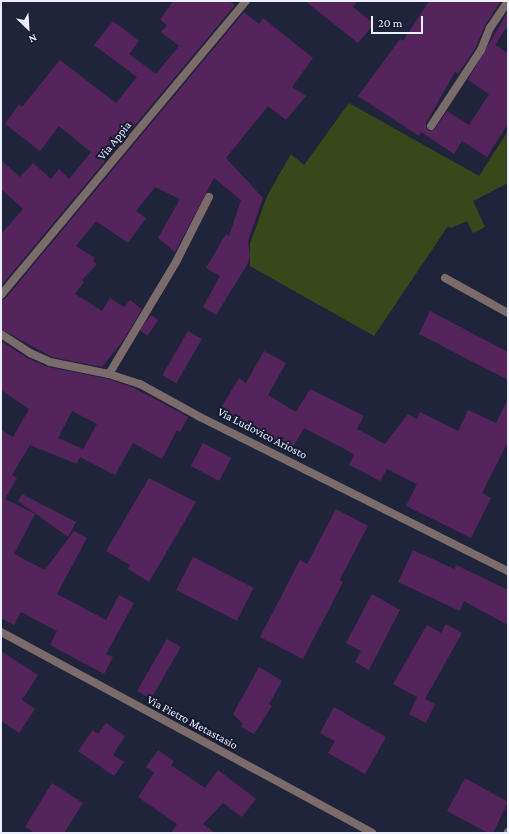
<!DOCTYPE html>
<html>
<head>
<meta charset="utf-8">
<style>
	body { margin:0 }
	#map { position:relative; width:509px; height:834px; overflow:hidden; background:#1f243b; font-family:"Crimson Pro",serif }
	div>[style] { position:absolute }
	.green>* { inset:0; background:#39481a }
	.building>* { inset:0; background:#55245c; transform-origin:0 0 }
	.minor>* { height:8px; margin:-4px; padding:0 4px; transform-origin:4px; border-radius:4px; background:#7b6c6b }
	span { translate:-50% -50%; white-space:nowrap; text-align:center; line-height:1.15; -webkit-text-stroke:4px #161b31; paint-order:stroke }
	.street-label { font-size:12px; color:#eaeefe }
	.frame { position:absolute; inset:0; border:2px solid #eaeefe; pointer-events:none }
	.north { position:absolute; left:8px; top:8px; width:40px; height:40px; -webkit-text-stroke:3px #161b31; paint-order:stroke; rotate:155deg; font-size:11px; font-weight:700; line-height:16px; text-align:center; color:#eaeefe }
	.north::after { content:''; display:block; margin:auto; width:14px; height:18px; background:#eaeefe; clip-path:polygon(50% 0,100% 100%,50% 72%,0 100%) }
	.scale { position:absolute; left:371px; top:16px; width:52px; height:18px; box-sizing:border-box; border:2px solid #eaeefe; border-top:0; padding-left:5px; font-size:12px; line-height:14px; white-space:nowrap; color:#eaeefe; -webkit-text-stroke:3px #161b31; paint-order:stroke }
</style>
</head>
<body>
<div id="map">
	<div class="green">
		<div style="clip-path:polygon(349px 103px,479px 176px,508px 131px,508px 183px,473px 201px,485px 227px,473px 233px,467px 221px,451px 228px,448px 226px,374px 336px,250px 266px,250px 244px,267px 196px,291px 154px,304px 165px)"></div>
	</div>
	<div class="building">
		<div style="clip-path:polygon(173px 1px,229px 1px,235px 5px,1px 286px,1px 234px,23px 209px,1px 189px,1px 160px,20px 177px,33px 163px,51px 179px,59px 169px,69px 179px,91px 152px,59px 126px,40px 151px,5px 124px,19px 104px,22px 107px,60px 60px,116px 103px,137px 77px,94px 45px,113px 21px,139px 41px,129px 54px,156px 74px,179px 46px,161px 32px,167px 25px,160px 20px)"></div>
		<div style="clip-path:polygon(305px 1px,357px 1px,353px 7px,374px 24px,358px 43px)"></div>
		<div style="clip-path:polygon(429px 1px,501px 1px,485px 25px,476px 47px,458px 74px,455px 72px,426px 123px,426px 128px,430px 131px,435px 129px,447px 111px,469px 125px,489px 94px,468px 80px,508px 11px,508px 25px,495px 45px,508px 53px,508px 124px,487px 157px,462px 141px,454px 154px,421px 132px,419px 136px,358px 96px,400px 39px,403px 41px)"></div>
		<div style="clip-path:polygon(244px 12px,259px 24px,263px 18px,313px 58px,292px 87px,306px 96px,286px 120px,268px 106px,226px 158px,263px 198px,248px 241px,250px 256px,247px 265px,216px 315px,203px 307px,220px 276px,206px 268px,226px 234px,229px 236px,241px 200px,214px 178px,175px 252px,158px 238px,180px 199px,155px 187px,136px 211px,146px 218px,128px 243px,96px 221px,76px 246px,95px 258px,93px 261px,97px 264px,82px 280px,84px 282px,75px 294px,102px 311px,110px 298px,124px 307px,130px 300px,142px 309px,122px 342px,102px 367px,52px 357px,1px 329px,1px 300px,5px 299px)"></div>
		<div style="clip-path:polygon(430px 311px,508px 352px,508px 380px,419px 334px)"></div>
		<div style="left:151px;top:315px;width:9px;height:19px;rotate:36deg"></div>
		<div style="left:188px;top:331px;width:16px;height:51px;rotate:30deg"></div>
		<div style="clip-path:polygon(evenodd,1px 341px,27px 358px,48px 367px,108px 379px,134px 388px,188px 417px,180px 432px,177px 430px,162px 459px,133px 443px,115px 475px,80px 457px,77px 464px,30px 445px,12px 475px,17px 478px,5px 499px,35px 514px,14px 554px,45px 570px,74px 531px,87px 538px,57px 594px,106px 620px,119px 595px,134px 603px,106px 654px,113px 657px,104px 674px,50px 645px,57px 631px,21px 612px,14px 625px,1px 618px,1px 430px,13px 437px,29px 409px,1px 390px,1px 341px,72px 411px,97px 424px,83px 449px,58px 438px,72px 411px)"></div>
		<div style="clip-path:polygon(264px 351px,286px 363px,268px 395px,296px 412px,310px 389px,364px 416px,357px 429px,385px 444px,408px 414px,417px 419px,420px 412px,458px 431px,468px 410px,496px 423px,508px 399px,508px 442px,482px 493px,491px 498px,471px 538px,406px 506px,417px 484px,387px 469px,380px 481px,349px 465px,354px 454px,304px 428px,291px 450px,221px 408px,239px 378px,246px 383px)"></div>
		<div style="left:203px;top:443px;width:32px;height:26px;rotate:28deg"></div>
		<div style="clip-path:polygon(149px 478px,196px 502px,149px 582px,128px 569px,130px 565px,106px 551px)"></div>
		<div style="clip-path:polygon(22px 494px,76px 522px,68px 537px,18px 501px)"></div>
		<div style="clip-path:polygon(336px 509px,368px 526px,341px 577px,340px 580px,343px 582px,303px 659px,260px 637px,300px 560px,307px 564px)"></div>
		<div style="clip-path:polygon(413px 550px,454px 569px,456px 565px,508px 590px,508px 625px,464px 601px,460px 611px,398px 582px)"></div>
		<div style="left:193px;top:557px;width:68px;height:37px;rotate:27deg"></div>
		<div style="clip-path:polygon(372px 594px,400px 610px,369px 670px,355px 662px,361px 651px,346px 643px)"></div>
		<div style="clip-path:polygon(446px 624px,462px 633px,425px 699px,435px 704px,426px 723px,409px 714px,417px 697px,393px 684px,427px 625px,441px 633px)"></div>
		<div style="left:167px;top:639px;width:16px;height:60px;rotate:30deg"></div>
		<div style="clip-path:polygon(1px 651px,38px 675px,22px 700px,35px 709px,19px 733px,1px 721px)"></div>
		<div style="clip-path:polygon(259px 667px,282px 681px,269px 704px,272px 706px,254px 734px,241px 727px,243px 724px,233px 714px)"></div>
		<div style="clip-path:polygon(334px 707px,386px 737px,365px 774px,328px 753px,335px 741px,320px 733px)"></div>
		<div style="clip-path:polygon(106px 723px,125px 736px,113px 755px,124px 762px,114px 776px,78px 751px,93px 730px,98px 734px)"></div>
		<div style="clip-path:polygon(158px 750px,174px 761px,171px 765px,205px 788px,218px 770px,256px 799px,242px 817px,223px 803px,203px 824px,215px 833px,171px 833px,177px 824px,138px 797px,154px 773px,146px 767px)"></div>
		<div style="clip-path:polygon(465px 778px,508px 802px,493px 833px,488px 833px,447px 811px)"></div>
		<div style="clip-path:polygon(52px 783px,83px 803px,64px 833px,35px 833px,25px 827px)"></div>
	</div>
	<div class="minor">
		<div style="left:431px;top:126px;width:91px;rotate:-56.7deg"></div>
		<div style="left:481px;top:50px;width:24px;rotate:-68deg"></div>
		<div style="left:490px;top:28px;width:32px;rotate:-56deg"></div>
		<div style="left:445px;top:278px;width:72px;rotate:29.1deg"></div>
		<div style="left:1px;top:295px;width:383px;rotate:-50.2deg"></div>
		<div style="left:1px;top:334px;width:35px;rotate:33deg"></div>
		<div style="left:30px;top:353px;width:22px;rotate:24deg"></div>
		<div style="left:50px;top:362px;width:60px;rotate:11.5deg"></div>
		<div style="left:109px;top:374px;width:33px;rotate:18deg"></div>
		<div style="left:140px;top:384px;width:68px;rotate:28.8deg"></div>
		<div style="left:200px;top:417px;width:344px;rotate:26.6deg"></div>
		<div style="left:109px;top:374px;width:131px;rotate:-59.1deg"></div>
		<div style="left:176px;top:262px;width:73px;rotate:-63.1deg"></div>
		<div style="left:1px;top:632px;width:422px;rotate:28.4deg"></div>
		<div style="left:508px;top:833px;width:1px;rotate:-90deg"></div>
	</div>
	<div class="street-label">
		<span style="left:115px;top:141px;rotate:-51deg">Via Appia</span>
		<span style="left:262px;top:434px;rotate:27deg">Via Ludovico Ariosto</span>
		<span style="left:192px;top:723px;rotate:28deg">Via Pietro Metastasio</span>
	</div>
	<div class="frame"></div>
	<div class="north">N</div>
	<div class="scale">20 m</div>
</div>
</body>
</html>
